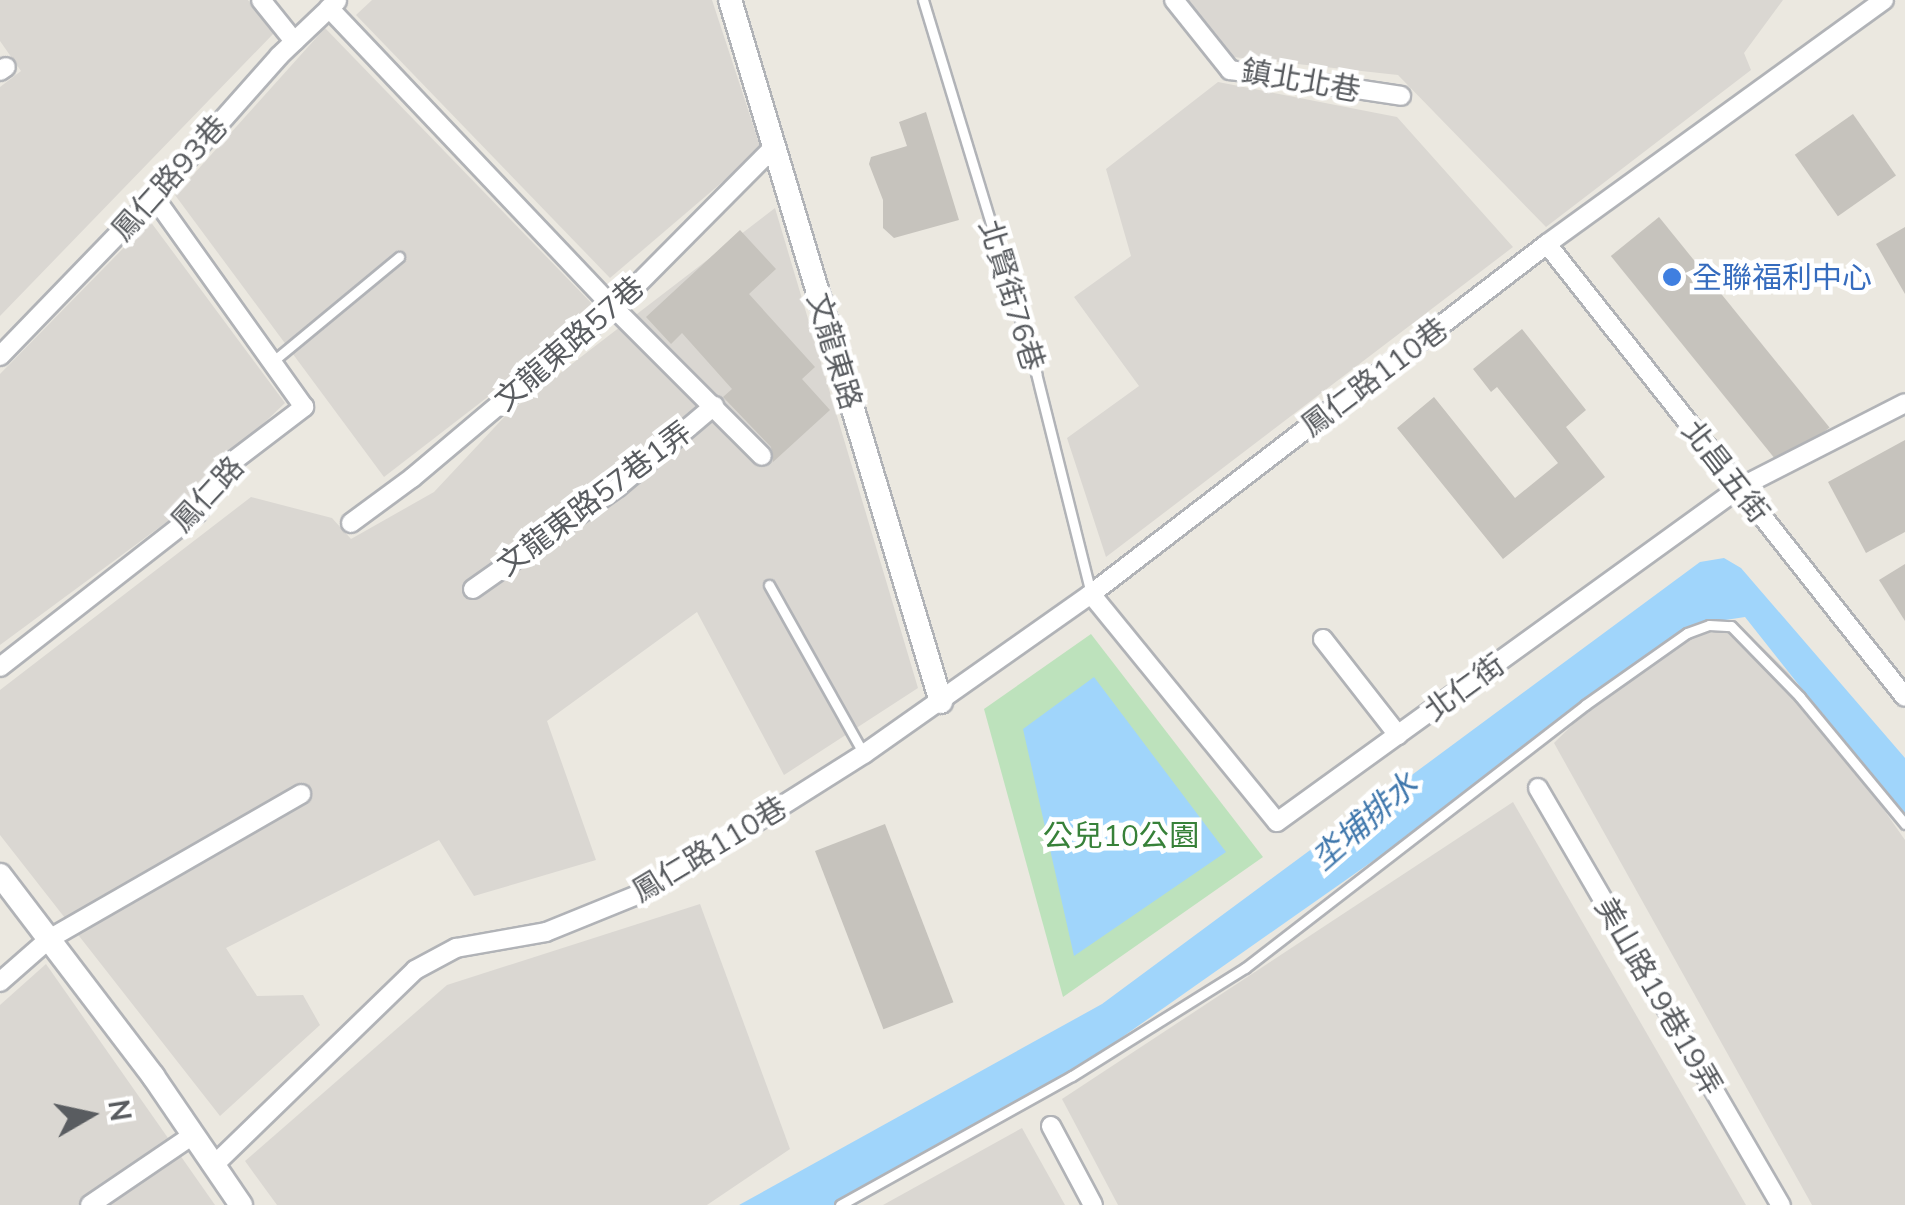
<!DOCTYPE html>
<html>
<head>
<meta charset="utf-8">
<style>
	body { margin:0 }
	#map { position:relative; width:1905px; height:1205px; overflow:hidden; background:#ebe8e0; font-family:Mulish,"Noto Sans TC",sans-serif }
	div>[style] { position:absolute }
	.industrial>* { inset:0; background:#dad7d2 }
	.green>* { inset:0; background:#bde2bc }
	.water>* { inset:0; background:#a0d5fb }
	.building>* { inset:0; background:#c6c3bd; transform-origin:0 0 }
	.roads { filter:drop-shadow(2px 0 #b1b3b7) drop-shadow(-2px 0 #b1b3b7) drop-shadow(0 2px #b1b3b7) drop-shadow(0 -2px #b1b3b7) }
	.service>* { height:9px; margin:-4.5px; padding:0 4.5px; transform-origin:4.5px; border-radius:4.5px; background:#fff }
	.minor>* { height:18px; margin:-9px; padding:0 9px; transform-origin:9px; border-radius:9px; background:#fff }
	.tertiary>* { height:22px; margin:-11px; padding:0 11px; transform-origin:11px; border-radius:11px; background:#fff }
	.dots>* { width:28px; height:28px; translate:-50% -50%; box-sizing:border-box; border:5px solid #fff; border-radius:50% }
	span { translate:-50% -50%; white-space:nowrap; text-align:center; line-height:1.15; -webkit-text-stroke:9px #fff; paint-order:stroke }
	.street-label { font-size:30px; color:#595c60 }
	.shop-label { font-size:30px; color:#366cbe }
	.left { translate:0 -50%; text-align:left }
	.park-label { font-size:30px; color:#378139 }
	.water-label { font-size:32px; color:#3f77ac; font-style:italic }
	.north { position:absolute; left:40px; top:1065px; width:100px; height:100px; -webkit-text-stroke:8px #fff; paint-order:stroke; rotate:81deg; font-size:28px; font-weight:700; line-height:40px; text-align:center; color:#595c60 }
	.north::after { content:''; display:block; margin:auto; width:35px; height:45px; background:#595c60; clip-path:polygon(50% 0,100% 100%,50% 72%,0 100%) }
</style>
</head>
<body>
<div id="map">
	<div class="industrial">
		<div style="clip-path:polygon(0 0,248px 0,274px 33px,0 316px,0 87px,21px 71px,0 41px)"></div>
		<div style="clip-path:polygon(372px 0,712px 0,761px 149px,610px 278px,356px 15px)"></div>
		<div style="clip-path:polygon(1188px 0,1783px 0,1744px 53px,1751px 70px,1546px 227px,1398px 75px,1233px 57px)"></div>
		<div style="clip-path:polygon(325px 28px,599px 311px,384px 477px,175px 195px)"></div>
		<div style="clip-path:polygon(1218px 82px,1397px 117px,1513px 247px,1106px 557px,1067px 438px,1139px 386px,1074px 297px,1131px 256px,1106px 169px)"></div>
		<div style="clip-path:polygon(775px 208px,918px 688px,784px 775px,697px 612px,547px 721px,596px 860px,474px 896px,439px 840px,226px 948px,257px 996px,303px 995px,320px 1025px,220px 1116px,0 835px,0 690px,251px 497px,332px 518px,351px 539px,434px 492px,508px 413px)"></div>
		<div style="clip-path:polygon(150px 221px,285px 403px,198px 486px,195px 501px,0 645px,0 374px)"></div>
		<div style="clip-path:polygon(1742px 628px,1788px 672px,1905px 840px,1905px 1205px,1812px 1205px,1554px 743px,1628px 670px,1695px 635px)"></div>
		<div style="clip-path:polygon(1513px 802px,1746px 1205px,1118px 1205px,1062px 1099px)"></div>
		<div style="clip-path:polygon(700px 904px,790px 1149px,707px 1205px,277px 1205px,245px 1161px,447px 985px)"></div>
		<div style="clip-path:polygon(46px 964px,215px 1205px,0 1205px,0 1005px)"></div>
		<div style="clip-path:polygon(1022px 1128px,1065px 1205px,883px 1205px)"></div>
	</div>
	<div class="green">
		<div style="clip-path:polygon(1091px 634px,1263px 857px,1063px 997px,984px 709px)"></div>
	</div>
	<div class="water">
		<div style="clip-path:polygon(1724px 558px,1741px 568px,1905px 758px,1905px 819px,1745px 617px,1699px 624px,1511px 764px,1007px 1118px,856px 1205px,739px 1205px,1102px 1004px,1700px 562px)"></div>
		<div style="clip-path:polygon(1094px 677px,1226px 852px,1074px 956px,1023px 729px)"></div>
	</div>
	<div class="building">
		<div style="clip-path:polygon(926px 112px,959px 220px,894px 238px,883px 228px,883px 200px,869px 164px,871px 157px,907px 146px,899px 122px)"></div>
		<div style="left:1853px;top:114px;width:75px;height:71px;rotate:55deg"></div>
		<div style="left:1659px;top:217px;width:271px;height:62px;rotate:51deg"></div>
		<div style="clip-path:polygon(1905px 227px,1905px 294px,1876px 244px)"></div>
		<div style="clip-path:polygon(740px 230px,776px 269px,749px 294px,815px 367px,802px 379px,830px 410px,773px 462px,771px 447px,723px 397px,732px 389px,682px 333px,671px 344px,646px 317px)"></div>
		<div style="clip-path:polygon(1522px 329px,1586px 410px,1566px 427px,1605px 477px,1503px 559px,1397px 428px,1434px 397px,1515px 498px,1558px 463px,1497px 387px,1491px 392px,1473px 369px)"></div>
		<div style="clip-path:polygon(1905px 440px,1905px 532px,1866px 553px,1828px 482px)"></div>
		<div style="clip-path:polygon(1905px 564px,1905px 621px,1879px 580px)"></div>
		<div style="left:885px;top:824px;width:191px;height:75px;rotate:69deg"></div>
	</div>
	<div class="roads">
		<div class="service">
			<div style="left:923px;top:0;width:390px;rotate:73.1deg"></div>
			<div style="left:1036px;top:373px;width:228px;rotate:76deg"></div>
			<div style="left:272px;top:362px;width:165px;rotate:-39.6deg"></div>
			<div style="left:769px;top:585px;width:194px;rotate:60.7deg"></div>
			<div style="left:840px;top:1205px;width:265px;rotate:-29.1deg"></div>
			<div style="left:1072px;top:1076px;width:204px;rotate:-32deg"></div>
			<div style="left:1245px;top:968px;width:430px;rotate:-37.7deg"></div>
			<div style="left:1585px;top:705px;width:125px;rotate:-35.2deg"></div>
			<div style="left:1687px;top:633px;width:23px;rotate:-20deg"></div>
			<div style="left:1709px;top:625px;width:22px;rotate:3deg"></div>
			<div style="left:1731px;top:626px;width:99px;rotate:45.8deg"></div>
			<div style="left:1800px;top:697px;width:165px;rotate:50.4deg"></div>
		</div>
		<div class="minor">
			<div style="left:261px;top:0;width:53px;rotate:51.2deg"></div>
			<div style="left:1174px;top:0;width:90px;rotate:51.3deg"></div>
			<div style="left:1230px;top:70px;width:173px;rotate:8.6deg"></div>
			<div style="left:329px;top:8px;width:414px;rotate:46.5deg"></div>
			<div style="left:614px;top:308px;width:209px;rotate:45deg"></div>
			<div style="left:0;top:71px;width:7px;rotate:-34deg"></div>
			<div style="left:1547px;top:244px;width:577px;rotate:51.68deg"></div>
			<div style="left:0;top:356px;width:221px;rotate:-45.9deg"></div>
			<div style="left:154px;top:197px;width:188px;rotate:-48.4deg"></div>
			<div style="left:279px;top:56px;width:80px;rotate:-43.5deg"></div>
			<div style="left:351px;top:523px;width:76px;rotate:-36.4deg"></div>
			<div style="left:412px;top:478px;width:264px;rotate:-40.1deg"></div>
			<div style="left:614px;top:308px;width:227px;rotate:-45.2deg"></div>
			<div style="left:473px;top:589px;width:177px;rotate:-35.1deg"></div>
			<div style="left:618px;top:487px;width:126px;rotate:-40.2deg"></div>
			<div style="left:1091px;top:594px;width:294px;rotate:50.8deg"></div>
			<div style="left:1277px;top:822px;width:570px;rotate:-35.86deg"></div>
			<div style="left:1739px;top:488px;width:186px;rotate:-27.1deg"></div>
			<div style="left:1323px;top:639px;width:122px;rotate:52deg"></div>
			<div style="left:0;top:667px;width:250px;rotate:-38deg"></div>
			<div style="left:197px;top:513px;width:57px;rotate:-57.1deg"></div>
			<div style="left:228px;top:465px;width:96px;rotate:-37.3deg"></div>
			<div style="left:304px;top:407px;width:258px;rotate:-125.5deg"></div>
			<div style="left:1538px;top:788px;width:483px;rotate:59.8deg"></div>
			<div style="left:0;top:982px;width:65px;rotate:-41.3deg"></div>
			<div style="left:49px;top:939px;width:291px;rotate:-29.9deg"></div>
			<div style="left:1051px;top:1126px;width:89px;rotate:62deg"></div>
			<div style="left:214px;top:1165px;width:280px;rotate:-44.1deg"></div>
			<div style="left:415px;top:970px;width:47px;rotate:-28.2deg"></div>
			<div style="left:456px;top:948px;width:91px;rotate:-10.1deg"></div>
			<div style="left:546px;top:932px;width:109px;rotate:-22.1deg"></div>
			<div style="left:647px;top:891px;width:257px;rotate:-32.3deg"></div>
			<div style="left:864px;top:754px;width:278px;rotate:-35.2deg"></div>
			<div style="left:1091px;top:594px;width:575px;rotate:-37.51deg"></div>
			<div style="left:1547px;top:244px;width:416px;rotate:-35.9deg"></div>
			<div style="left:90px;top:1205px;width:125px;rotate:-34.2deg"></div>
		</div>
		<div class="tertiary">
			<div style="left:730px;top:0;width:733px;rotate:73.27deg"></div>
			<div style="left:0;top:875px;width:253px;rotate:52.7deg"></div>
			<div style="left:153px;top:1076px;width:156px;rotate:55.7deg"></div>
		</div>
	</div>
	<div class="dots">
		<div style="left:1672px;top:277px;background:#3f7fe0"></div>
	</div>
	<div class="street-label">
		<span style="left:1301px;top:80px;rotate:10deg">鎮北北巷</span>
		<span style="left:169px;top:178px;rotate:-48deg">鳳仁路93巷</span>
		<span style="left:1012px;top:295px;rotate:73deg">北賢街76巷</span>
		<span style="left:569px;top:343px;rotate:-41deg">文龍東路57巷</span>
		<span style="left:835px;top:351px;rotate:73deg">文龍東路</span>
		<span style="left:1374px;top:377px;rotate:-37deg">鳳仁路110巷</span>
		<span style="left:1726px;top:471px;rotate:52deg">北昌五街</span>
		<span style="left:207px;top:494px;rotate:-47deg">鳳仁路</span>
		<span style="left:594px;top:498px;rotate:-37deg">文龍東路57巷1弄</span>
		<span style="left:1464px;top:687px;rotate:-36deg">北仁街</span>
		<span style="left:709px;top:849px;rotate:-31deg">鳳仁路110巷</span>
		<span style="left:1659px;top:996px;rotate:60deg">美山路19巷19弄</span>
	</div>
	<div class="shop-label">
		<span class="left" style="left:1692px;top:277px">全聯福利中心</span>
	</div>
	<div class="park-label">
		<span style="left:1121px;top:835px">公兒10公園</span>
	</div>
	<div class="water-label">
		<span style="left:1364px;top:821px;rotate:-41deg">坔埔排水</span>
	</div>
	<div class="north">N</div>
</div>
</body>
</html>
